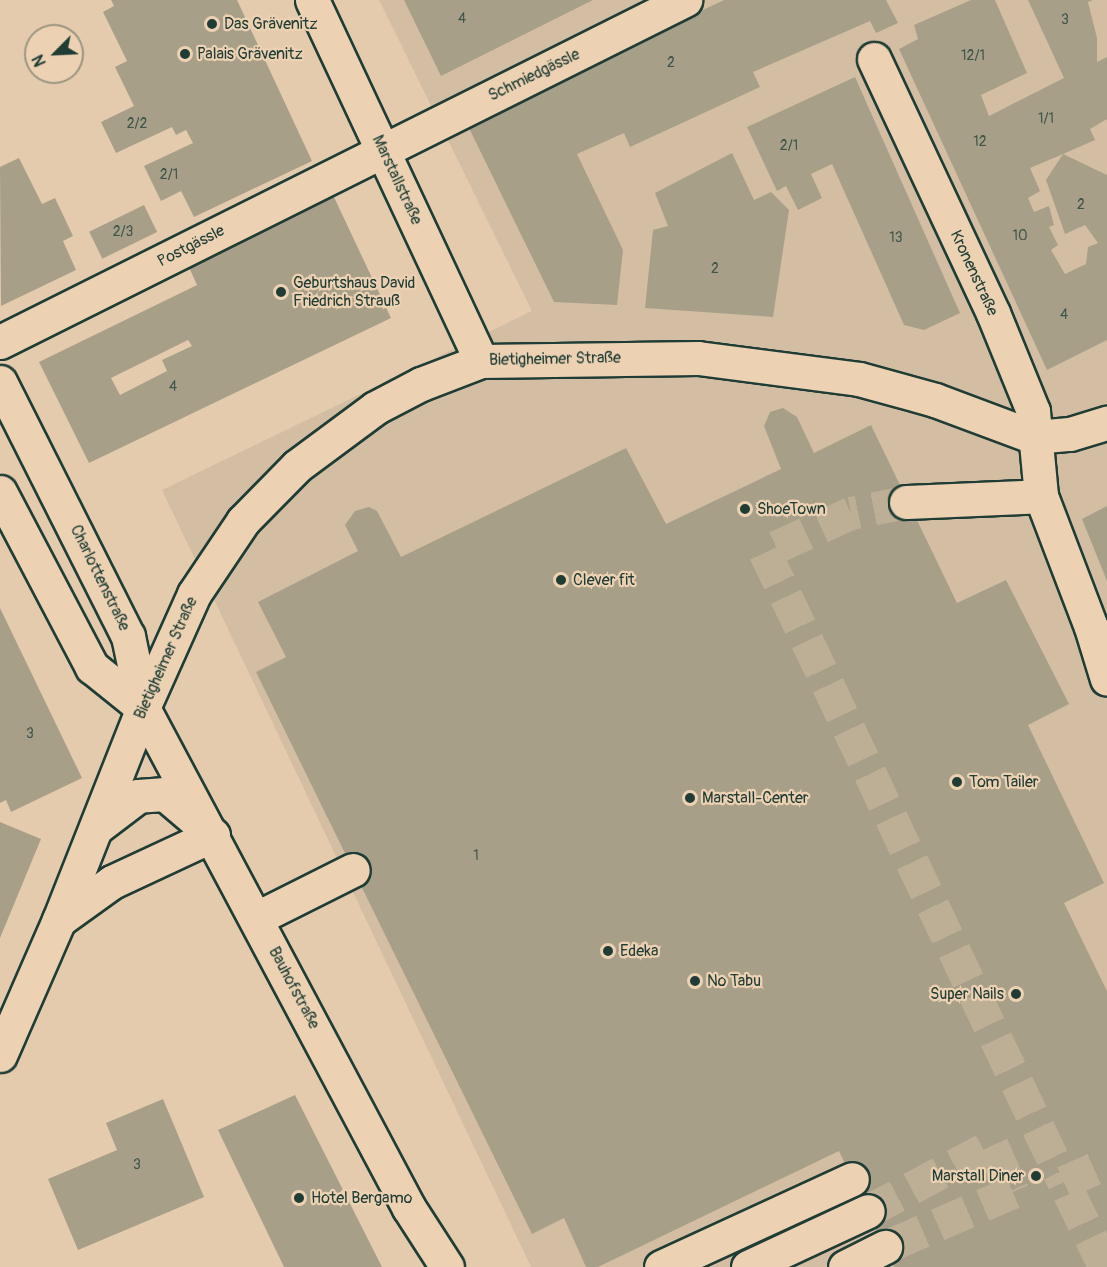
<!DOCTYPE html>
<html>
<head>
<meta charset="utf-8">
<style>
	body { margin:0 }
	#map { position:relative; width:1107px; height:1267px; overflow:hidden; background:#e5cbae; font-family:Pangolin,sans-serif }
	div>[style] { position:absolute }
	.built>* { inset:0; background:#d3bea3 }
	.building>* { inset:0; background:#a89f89; transform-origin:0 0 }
	.minor-tunnel>* { height:33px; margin-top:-16.5px; transform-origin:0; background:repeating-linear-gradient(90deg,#bdaf96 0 33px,transparent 0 49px) }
	.roads { filter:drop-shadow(2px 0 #1f3d34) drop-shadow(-2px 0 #1f3d34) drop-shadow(0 2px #1f3d34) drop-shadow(0 -2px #1f3d34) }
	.minor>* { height:33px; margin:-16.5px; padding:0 16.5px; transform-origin:16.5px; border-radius:16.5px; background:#edd1b3 }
	.dots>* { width:16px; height:16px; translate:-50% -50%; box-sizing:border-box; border:3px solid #edd1b3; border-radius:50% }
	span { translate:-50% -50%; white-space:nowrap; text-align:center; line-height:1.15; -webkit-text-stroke:4.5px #edd1b3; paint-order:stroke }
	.number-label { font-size:14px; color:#415649 }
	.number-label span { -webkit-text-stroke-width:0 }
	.poi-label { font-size:16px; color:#1f3d34 }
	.left { translate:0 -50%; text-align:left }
	.right { translate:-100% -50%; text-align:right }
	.street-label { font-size:16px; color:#1f3d34 }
	.north { position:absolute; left:24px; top:24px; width:60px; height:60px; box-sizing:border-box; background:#edd1b3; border:2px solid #9b9680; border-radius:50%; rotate:246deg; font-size:16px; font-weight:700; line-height:24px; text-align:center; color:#1f3d34 }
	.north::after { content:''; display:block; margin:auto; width:21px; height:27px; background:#1f3d34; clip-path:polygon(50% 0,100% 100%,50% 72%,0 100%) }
</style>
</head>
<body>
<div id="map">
	<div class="built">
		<div style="clip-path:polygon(379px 0,1107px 0,1107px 1267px,531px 1267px,162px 490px,532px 311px)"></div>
	</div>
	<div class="building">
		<div style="clip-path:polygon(111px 0,237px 0,312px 161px,194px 217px,181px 191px,161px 201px,144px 166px,193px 143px,186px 130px,176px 135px,172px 127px,116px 153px,101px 122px,134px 106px,115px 67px,127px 61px,103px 12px,114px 6px)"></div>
		<div style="clip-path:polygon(404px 0,593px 0,441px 76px)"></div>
		<div style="clip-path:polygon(724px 0,886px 0,898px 23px,876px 33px,870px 21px,753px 72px,760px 87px,630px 147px,624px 133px,577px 154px,623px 250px,617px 305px,554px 302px,466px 122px)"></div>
		<div style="clip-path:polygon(evenodd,971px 0,995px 0,1027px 73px,981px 95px,989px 116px,1064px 78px,1028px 0,1093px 0,1088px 2px,1097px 38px,1097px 62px,1107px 57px,1107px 119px,1090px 129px,1095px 140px,1063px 154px,1107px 175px,1107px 340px,1047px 370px,899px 49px,918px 39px,914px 25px,971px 0,1063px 154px,1046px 180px,1065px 234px,1085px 225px,1098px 243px,1088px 247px,1086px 264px,1065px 274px,1051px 250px,1058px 245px,1049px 227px,1054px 225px,1049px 206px,1034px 212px,1028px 198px,1040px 191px,1030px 168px,1063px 154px)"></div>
		<div style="clip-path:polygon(855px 77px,960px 313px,924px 330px,904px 325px,832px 164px,811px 174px,822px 198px,798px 210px,786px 186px,777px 191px,747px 127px)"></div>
		<div style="clip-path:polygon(732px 153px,754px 200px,771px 192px,789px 210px,773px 317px,645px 308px,653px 230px,668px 226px,655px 193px)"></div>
		<div style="clip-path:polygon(19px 158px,42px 204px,55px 198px,73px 236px,63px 241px,76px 270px,1px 306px,0 167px)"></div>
		<div style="clip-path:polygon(evenodd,333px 195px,391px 318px,89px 463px,39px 362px,197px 285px,188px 265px,333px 195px,188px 340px,192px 346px,162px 360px,167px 371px,120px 395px,111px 378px,188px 340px)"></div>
		<div style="left:144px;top:205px;width:30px;height:61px;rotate:64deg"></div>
		<div style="clip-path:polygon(783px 408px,797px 417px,814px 453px,871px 425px,957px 603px,1006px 580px,1069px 704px,1028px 725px,1104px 883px,1064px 903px,1107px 991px,1107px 1267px,894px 1267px,839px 1151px,598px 1267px,586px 1267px,564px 1218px,532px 1234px,256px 672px,286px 657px,258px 602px,358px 551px,345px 525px,355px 511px,369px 507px,377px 511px,401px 557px,626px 448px,666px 524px,781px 469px,764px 426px,770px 412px)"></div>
		<div style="clip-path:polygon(1107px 506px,1107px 581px,1082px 519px)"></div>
		<div style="clip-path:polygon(0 608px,82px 778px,11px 812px,6px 800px,0 803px)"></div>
		<div style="clip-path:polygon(0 822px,41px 839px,0 938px)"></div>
		<div style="clip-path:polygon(295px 1095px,382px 1267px,284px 1267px,218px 1130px)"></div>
		<div style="clip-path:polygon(163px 1099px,204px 1197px,78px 1250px,48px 1179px,117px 1150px,106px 1123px)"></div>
	</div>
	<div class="minor-tunnel">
		<div style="left:906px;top:502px;width:56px;rotate:168.7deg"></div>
		<div style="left:851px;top:513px;width:94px;rotate:155.6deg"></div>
		<div style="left:765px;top:552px;width:697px;rotate:64.61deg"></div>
		<div style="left:868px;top:1211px;width:140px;rotate:-28deg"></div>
		<div style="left:992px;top:1145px;width:51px;rotate:65.9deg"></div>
		<div style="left:1013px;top:1192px;width:139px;rotate:156.7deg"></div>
		<div style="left:1105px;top:1267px;width:94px;rotate:-115.8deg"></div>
		<div style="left:1064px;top:1182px;width:47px;rotate:-23.8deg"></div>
	</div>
	<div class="roads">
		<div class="minor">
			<div style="left:312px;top:0;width:399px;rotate:64.9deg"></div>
			<div style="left:874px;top:59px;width:280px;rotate:64.9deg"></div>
			<div style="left:993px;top:313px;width:106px;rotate:67.8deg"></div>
			<div style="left:1033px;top:411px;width:85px;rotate:84.6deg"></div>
			<div style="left:1041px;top:496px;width:140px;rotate:69.1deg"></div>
			<div style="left:1091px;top:627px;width:54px;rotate:72.9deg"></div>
			<div style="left:0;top:342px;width:766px;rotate:-26.53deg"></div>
			<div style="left:0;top:382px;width:284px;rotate:63.3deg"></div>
			<div style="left:128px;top:636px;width:74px;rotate:78.2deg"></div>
			<div style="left:143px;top:708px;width:566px;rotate:61.99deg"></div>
			<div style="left:409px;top:1208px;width:70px;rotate:57.2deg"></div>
			<div style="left:0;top:492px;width:198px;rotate:62.3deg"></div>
			<div style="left:92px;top:667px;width:65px;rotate:38.8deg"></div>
			<div style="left:906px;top:502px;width:135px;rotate:-2.5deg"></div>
			<div style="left:257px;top:918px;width:107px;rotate:-26.6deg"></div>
			<div style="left:59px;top:920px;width:65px;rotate:-35.6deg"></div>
			<div style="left:112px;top:882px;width:111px;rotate:-25deg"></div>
			<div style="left:213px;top:835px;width:63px;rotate:-139.5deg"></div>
			<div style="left:165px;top:794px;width:27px;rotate:176deg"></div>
			<div style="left:138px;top:796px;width:53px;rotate:142.7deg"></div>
			<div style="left:0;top:1055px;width:147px;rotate:-66.4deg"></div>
			<div style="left:59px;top:920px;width:228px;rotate:-68.4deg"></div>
			<div style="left:143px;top:708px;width:125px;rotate:-65.9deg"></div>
			<div style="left:194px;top:594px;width:88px;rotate:-56.1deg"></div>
			<div style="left:243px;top:521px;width:77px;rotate:-45.5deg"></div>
			<div style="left:297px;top:466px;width:97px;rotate:-36.6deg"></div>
			<div style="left:375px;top:408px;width:52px;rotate:-27.6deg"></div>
			<div style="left:421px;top:384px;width:64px;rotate:-21deg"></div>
			<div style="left:481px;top:361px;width:217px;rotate:-0.8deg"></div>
			<div style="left:698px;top:358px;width:162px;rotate:7.4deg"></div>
			<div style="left:859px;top:379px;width:79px;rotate:15.4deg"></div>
			<div style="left:935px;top:400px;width:106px;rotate:20.5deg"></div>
			<div style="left:1034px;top:437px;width:36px;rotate:-5deg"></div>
			<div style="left:1070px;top:434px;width:39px;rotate:-17deg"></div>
			<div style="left:661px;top:1267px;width:210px;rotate:-24.7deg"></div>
			<div style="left:748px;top:1267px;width:132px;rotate:-25deg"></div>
			<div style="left:845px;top:1267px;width:45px;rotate:-26.6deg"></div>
		</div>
	</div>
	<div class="dots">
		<div style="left:212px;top:24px;background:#1f3d34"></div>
		<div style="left:185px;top:54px;background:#1f3d34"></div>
		<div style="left:281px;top:292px;background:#1f3d34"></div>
		<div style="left:745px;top:509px;background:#1f3d34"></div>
		<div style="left:561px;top:580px;background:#1f3d34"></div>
		<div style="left:957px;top:782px;background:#1f3d34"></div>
		<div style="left:690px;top:798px;background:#1f3d34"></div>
		<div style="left:608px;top:951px;background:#1f3d34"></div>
		<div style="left:695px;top:981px;background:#1f3d34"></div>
		<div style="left:1016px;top:994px;background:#1f3d34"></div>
		<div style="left:1036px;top:1176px;background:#1f3d34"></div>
		<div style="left:299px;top:1198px;background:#1f3d34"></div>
	</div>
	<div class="number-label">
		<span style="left:462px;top:19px">4</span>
		<span style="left:1065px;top:20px">3</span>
		<span style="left:973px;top:56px">12/1</span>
		<span style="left:671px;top:63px">2</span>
		<span style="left:1046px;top:119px">1/1</span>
		<span style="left:137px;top:124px">2/2</span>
		<span style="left:980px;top:142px">12</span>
		<span style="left:789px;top:146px">2/1</span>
		<span style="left:169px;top:175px">2/1</span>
		<span style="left:1081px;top:205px">2</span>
		<span style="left:123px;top:232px">2/3</span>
		<span style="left:1020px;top:236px">10</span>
		<span style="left:896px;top:238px">13</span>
		<span style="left:715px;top:269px">2</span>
		<span style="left:1064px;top:315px">4</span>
		<span style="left:173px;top:387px">4</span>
		<span style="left:30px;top:734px">3</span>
		<span style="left:476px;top:856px">1</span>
		<span style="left:137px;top:1165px">3</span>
	</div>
	<div class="poi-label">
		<span class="left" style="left:224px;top:24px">Das Grävenitz</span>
		<span class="left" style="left:197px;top:54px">Palais Grävenitz</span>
		<span class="left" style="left:293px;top:292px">Geburtshaus David<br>Friedrich Strauß</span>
		<span class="left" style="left:757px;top:509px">ShoeTown</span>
		<span class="left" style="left:573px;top:580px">Clever fit</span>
		<span class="left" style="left:969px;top:782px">Tom Tailer</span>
		<span class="left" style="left:702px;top:798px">Marstall-Center</span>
		<span class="left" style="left:620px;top:951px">Edeka</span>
		<span class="left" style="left:707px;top:981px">No Tabu</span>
		<span class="right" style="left:1004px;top:994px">Super Nails</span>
		<span class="right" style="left:1024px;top:1176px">Marstall Diner</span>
		<span class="left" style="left:311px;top:1198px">Hotel Bergamo</span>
	</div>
	<div class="street-label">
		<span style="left:534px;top:75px;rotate:-26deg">Schmiedgässle</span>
		<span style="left:397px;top:180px;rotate:65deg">Marstallstraße</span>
		<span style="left:191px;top:246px;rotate:-27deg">Postgässle</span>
		<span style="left:974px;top:273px;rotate:65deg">Kronenstraße</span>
		<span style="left:555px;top:359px;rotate:-1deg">Bietigheimer Straße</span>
		<span style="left:100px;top:578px;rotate:64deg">Charlottenstraße</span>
		<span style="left:166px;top:658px;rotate:-66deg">Bietigheimer Straße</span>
		<span style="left:294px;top:988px;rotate:62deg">Bauhofstraße</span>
	</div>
	<div class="north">N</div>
</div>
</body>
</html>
